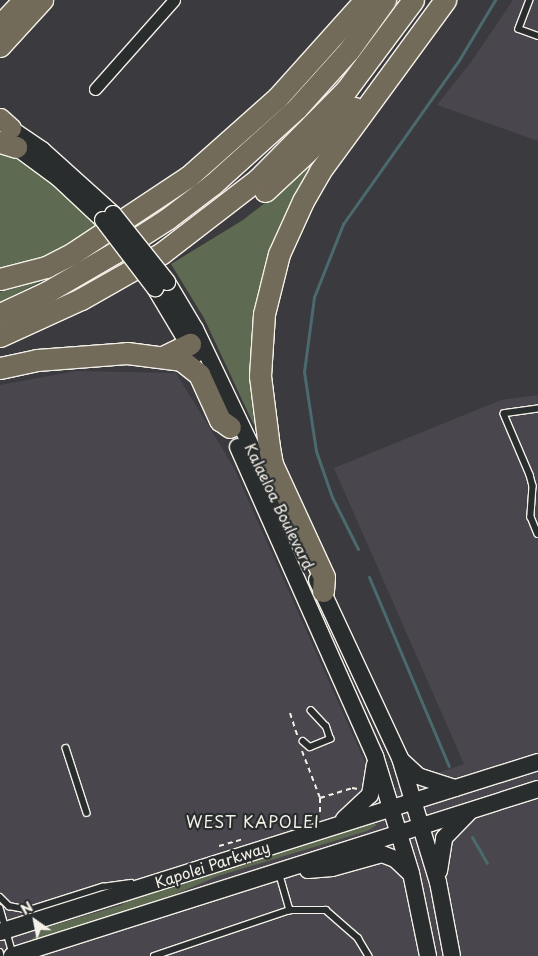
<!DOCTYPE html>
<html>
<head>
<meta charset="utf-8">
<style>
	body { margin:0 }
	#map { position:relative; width:538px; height:956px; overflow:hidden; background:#3b3a3f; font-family:"Playpen Sans",sans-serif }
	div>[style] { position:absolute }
	.built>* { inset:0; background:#4a464e }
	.green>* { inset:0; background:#5e6a51 }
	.stream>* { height:3px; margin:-1.5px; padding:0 1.5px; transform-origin:1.5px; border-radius:1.5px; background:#4b6a6d }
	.path>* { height:2px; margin-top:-1px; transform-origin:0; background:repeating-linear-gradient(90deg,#f4f1e8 0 5px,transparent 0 9px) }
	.roads { filter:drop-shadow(1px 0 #f4f1e8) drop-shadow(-1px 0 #f4f1e8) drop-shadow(0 1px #f4f1e8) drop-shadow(0 -1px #f4f1e8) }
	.lane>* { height:5.5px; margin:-2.75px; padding:0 2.75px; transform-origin:2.75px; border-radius:2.75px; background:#2a2d2e }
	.street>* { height:11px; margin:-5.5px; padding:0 5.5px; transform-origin:5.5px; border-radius:5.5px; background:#2a2d2e }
	.secondary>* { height:16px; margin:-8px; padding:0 8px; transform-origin:8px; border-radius:8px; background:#2a2d2e }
	.primary>* { height:19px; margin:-9.5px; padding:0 9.5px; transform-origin:9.5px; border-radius:9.5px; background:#736b5a }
	.highway>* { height:21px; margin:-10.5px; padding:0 10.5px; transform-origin:10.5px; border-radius:10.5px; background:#736b5a }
	.bridges { filter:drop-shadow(1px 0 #f4f1e8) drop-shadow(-1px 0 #f4f1e8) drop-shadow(0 1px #f4f1e8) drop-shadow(0 -1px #f4f1e8) }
	.secondary-bridge>* { height:16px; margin:-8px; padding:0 8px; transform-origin:8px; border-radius:8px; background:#2a2d2e }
	span { translate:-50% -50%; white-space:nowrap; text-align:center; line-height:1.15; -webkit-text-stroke:4.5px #2a2d2e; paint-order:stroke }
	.street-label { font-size:15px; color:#f4f1e8 }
	.neighbourhood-label { font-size:16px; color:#f4f1e8; letter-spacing:1px }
	.north { position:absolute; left:10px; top:896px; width:50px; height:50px; -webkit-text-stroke:4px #2a2d2e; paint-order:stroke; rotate:327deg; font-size:14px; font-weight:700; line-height:20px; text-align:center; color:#f4f1e8 }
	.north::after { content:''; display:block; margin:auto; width:18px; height:22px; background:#f4f1e8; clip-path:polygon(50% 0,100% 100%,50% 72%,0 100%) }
</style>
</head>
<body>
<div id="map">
	<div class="built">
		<div style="clip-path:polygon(513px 0,538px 0,538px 141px,437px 105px,471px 62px)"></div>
		<div style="clip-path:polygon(76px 371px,176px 373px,233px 466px,367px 767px,365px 792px,355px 802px,464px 764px,334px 468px,501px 400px,538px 395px,538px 956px,0 956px,0 385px)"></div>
	</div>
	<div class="green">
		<div style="clip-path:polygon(337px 140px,273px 266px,264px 447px,204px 318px,171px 264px,243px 220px,303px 173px)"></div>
		<div style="clip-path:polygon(0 146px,13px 150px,105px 226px,71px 247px,0 273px)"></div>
		<div style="clip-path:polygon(44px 280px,0 302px,0 292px)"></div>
		<div style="clip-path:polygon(371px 821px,377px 825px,367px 831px,218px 876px,164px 899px,27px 943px,47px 927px,122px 905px,129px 898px)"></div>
	</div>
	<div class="stream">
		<div style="left:358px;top:549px;width:58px;rotate:-116.6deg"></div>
		<div style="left:332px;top:497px;width:49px;rotate:-109.2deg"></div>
		<div style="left:316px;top:451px;width:80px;rotate:-98.6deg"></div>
		<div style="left:304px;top:372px;width:76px;rotate:-82.4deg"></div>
		<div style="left:314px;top:297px;width:79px;rotate:-68.3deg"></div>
		<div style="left:343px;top:224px;width:201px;rotate:-54.7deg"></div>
		<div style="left:459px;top:60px;width:70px;rotate:-59deg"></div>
		<div style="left:369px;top:577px;width:205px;rotate:67.1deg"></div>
		<div style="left:472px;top:837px;width:30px;rotate:60deg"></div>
	</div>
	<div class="path">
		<div style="left:290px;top:713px;width:25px;rotate:72deg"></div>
		<div style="left:302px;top:751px;width:50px;rotate:69deg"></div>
		<div style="left:320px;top:798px;width:18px;rotate:90deg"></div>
		<div style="left:320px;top:798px;width:34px;rotate:-17deg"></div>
		<div style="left:352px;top:788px;width:6px;rotate:9deg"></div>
		<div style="left:219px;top:846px;width:25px;rotate:-16deg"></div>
	</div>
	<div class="roads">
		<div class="lane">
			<div style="left:530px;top:0;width:31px;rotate:111deg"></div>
			<div style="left:519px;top:29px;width:20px;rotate:20deg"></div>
			<div style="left:538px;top:409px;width:34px;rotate:172deg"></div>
			<div style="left:504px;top:414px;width:66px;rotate:66.9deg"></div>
			<div style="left:530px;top:475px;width:11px;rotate:75deg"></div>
			<div style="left:533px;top:486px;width:31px;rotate:94deg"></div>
			<div style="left:531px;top:517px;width:18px;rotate:68deg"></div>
			<div style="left:303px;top:741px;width:9px;rotate:41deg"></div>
			<div style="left:310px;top:747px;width:22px;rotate:-22deg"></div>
			<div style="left:330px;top:739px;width:13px;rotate:-108deg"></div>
			<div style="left:326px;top:727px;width:22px;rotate:-133deg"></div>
			<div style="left:66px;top:748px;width:68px;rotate:72.1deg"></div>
			<div style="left:279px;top:872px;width:40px;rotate:74deg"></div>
			<div style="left:0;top:897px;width:13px;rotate:45deg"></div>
			<div style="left:9px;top:906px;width:20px;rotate:11deg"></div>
			<div style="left:29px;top:910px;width:77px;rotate:-17.5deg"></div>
			<div style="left:102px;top:887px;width:29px;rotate:-8deg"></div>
			<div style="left:0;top:908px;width:48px;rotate:74.2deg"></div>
			<div style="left:0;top:952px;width:4px;rotate:76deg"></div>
			<div style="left:154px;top:956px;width:144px;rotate:-18.7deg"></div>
			<div style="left:290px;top:910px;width:36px"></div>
			<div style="left:326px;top:910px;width:43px;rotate:41.2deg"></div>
			<div style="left:358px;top:938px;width:21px;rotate:59deg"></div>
		</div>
		<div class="street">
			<div style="left:95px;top:89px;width:119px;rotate:-48.4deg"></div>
		</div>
		<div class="secondary">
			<div style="left:1px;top:122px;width:50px;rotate:34.3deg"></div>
			<div style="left:42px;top:150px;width:96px;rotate:42deg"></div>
			<div style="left:8px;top:141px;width:62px;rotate:36.5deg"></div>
			<div style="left:58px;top:178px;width:62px;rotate:43deg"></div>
			<div style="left:167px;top:282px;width:55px;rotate:59.2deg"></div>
			<div style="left:195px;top:329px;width:213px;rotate:64.4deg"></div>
			<div style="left:155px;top:288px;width:78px;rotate:59.2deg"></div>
			<div style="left:238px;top:447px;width:338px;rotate:66.1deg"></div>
			<div style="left:375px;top:756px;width:122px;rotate:72.9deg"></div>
			<div style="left:411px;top:873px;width:85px;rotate:78.4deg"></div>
			<div style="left:317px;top:580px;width:196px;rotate:65deg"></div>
			<div style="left:400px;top:758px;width:130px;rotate:73deg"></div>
			<div style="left:438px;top:882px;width:75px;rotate:79.3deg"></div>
			<div style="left:401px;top:760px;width:23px;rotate:43deg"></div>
			<div style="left:418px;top:776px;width:39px;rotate:18deg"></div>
			<div style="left:344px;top:819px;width:35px;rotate:-43deg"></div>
			<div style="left:370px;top:795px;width:31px;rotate:-81deg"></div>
			<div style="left:308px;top:870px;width:24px;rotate:-5deg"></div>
			<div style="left:332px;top:868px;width:52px;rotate:-15.6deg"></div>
			<div style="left:382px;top:854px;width:14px;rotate:21deg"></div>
			<div style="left:395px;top:859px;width:21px;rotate:43deg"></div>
			<div style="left:439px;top:871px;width:33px;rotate:-81deg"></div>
			<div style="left:444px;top:838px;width:35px;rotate:-46deg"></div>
			<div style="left:0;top:932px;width:564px;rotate:-17.54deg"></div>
			<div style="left:12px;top:956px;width:552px;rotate:-17.61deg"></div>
		</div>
		<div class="primary">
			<div style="left:0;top:24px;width:33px;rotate:-47deg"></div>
			<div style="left:0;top:47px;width:64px;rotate:-47.5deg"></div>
			<div style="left:0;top:118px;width:15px;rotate:42deg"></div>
		</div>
		<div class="highway">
			<div style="left:0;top:142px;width:17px;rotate:17deg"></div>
			<div style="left:265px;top:191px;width:122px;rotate:-43deg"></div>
			<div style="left:0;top:279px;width:48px;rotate:-14.6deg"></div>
			<div style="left:46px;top:267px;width:30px;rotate:-27deg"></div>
			<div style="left:73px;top:253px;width:138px;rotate:-33.5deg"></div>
			<div style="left:188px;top:177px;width:120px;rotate:-41.6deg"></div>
			<div style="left:278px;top:97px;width:130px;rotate:-48.1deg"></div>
			<div style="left:0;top:314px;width:52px;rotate:-25.1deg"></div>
			<div style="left:47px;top:292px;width:78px;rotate:-30.2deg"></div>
			<div style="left:114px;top:253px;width:63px;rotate:-32.7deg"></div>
			<div style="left:167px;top:219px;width:58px;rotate:-37.3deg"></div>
			<div style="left:213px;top:184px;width:113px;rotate:-42.1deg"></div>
			<div style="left:297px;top:108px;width:78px;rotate:-48.1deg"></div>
			<div style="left:349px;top:50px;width:62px;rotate:-54.2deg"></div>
			<div style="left:0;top:336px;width:89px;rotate:-24.6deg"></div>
			<div style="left:81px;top:299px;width:93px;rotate:-29.6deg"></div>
			<div style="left:162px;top:253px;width:121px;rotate:-37.6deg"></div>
			<div style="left:258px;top:179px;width:125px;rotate:-45.3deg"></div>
			<div style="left:346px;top:90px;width:112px;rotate:-53.3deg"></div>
			<div style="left:165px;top:356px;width:28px;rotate:-26deg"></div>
			<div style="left:0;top:368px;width:38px;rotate:-12deg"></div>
			<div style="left:37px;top:360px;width:90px;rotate:-4.4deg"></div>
			<div style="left:127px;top:353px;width:54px;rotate:7.4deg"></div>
			<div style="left:181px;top:360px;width:23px;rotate:38deg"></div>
			<div style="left:199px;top:374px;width:51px;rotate:65.5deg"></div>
			<div style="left:220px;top:420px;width:12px;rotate:35deg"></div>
			<div style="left:323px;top:591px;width:14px;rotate:-86deg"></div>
			<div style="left:324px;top:577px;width:124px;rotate:-114.7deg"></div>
			<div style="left:272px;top:464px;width:17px;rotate:-100deg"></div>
			<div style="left:269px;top:447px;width:72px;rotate:-97.2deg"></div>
			<div style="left:260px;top:376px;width:62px;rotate:-86.3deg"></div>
			<div style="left:264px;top:314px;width:62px;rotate:-76deg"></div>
			<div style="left:279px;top:254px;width:58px;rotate:-65.6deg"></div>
			<div style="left:303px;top:201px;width:34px;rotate:-60deg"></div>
			<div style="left:320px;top:171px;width:212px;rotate:-53.8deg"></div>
		</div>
	</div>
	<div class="bridges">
		<div class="secondary-bridge">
			<div style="left:113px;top:214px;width:87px;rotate:51.5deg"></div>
			<div style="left:103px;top:220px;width:86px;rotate:52.6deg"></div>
		</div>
	</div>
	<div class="street-label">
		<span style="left:280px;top:506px;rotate:64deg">Kalaeloa Boulevard</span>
		<span style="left:212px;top:864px;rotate:-18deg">Kapolei Parkway</span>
	</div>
	<div class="neighbourhood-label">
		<span style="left:253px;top:821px">WEST KAPOLEI</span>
	</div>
	<div class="north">N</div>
</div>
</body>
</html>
